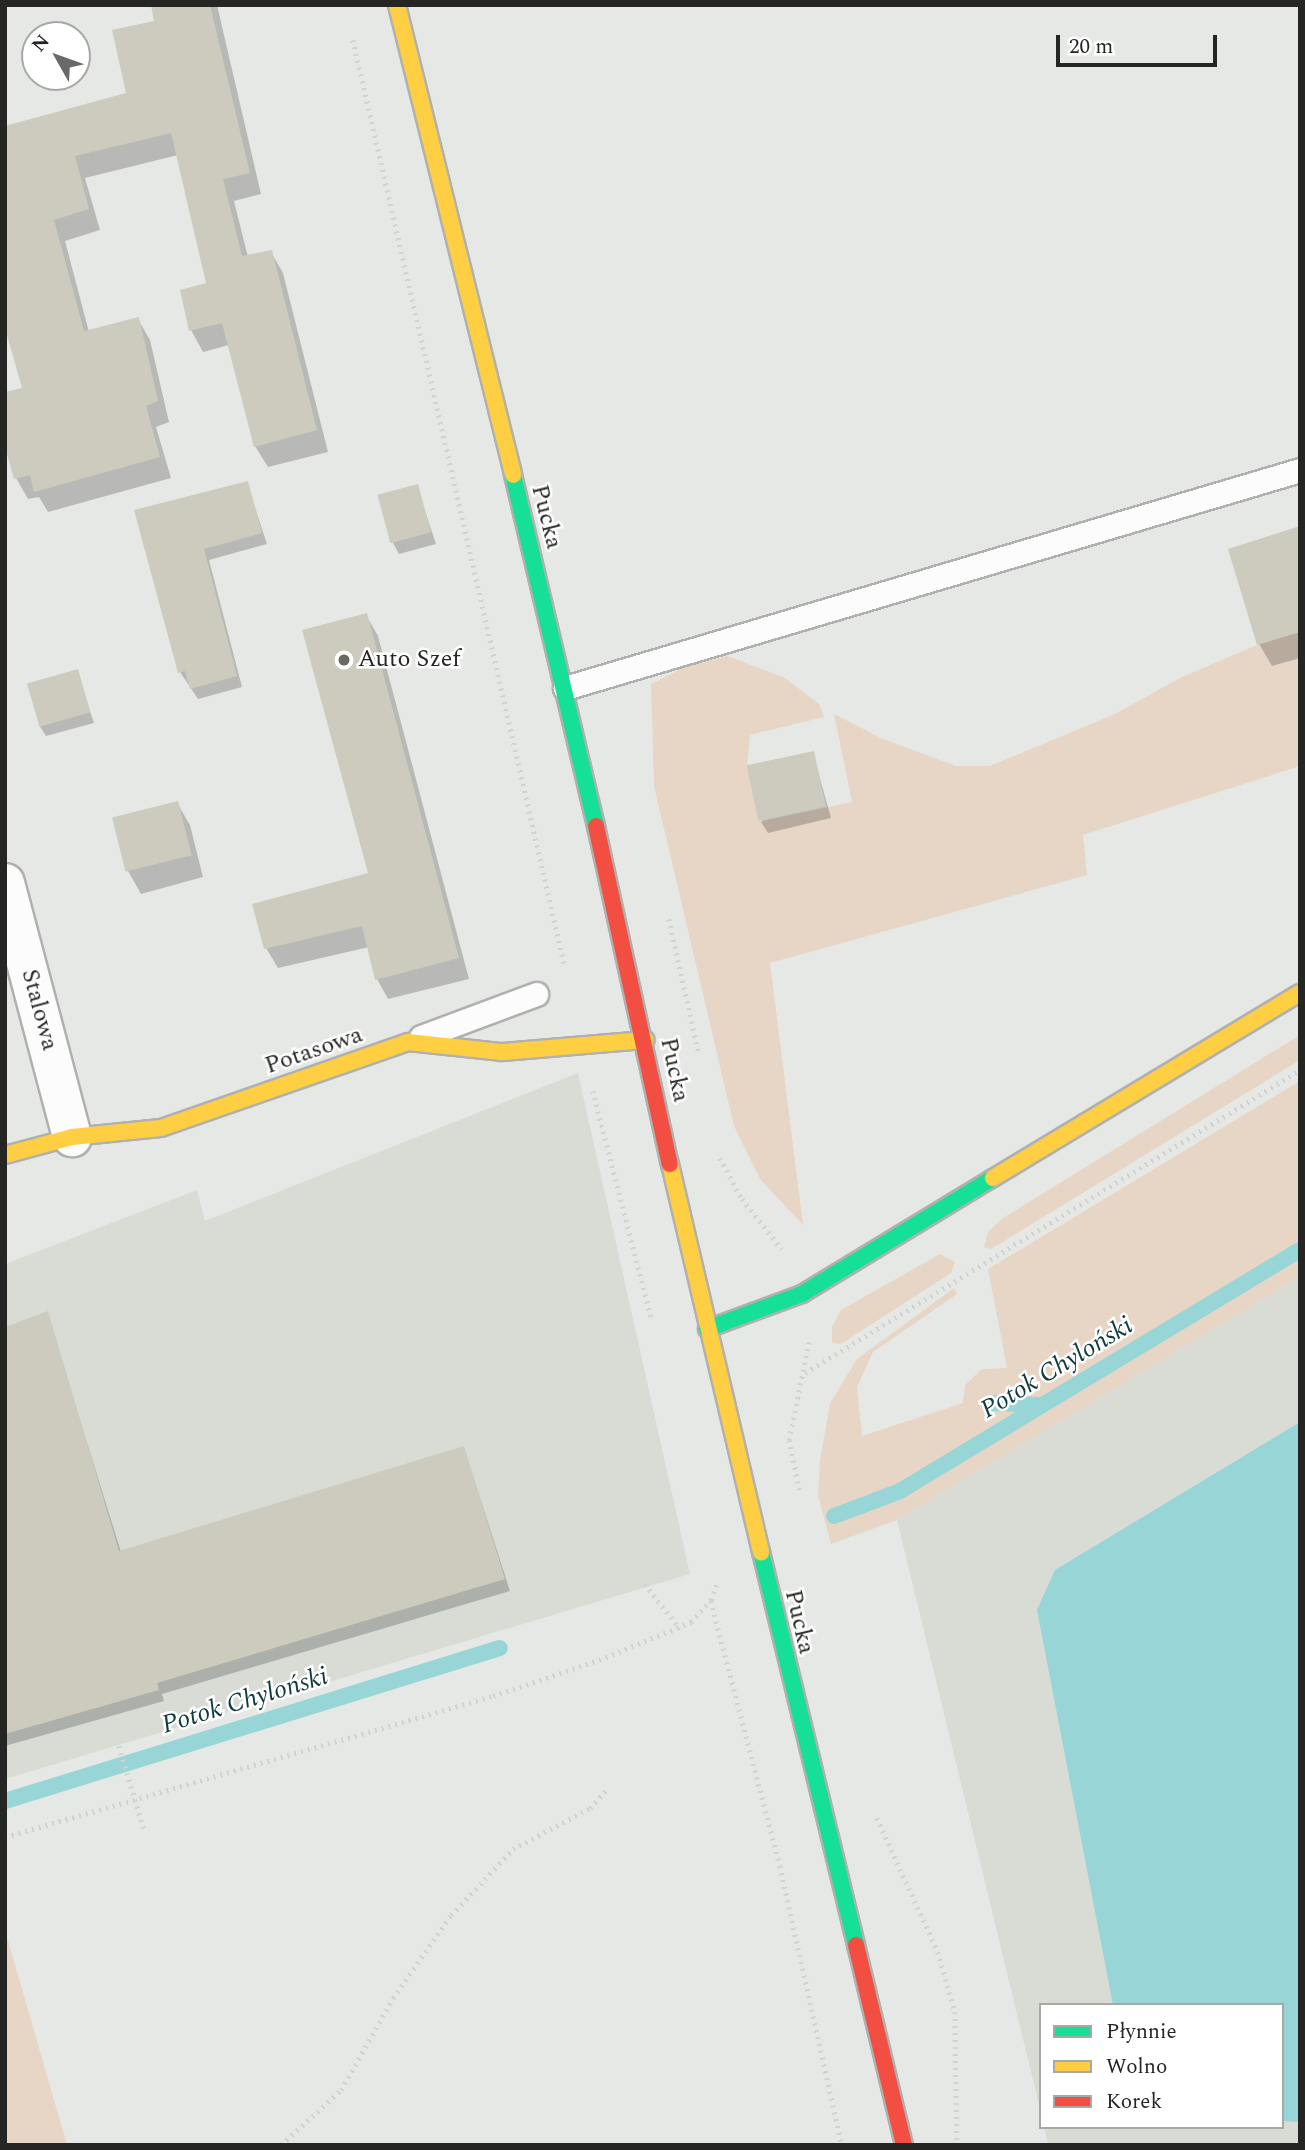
<!DOCTYPE html>
<html>
<head>
<meta charset="utf-8">
<style>
	body { margin:0 }
	#map { position:relative; width:1305px; height:2150px; overflow:hidden; background:#e6e8e5; font-family:Spectral,serif }
	div>[style] { position:absolute }
	.built>* { inset:0; background:#d8dcd5 }
	.green>* { inset:0; background:#e7d6c5 }
	.water>* { inset:0; background:#98d5d6 }
	.shadow>* { inset:0; background:#0003 }
	.stream>* { height:16px; margin:-8px; padding:0 8px; transform-origin:8px; border-radius:8px; background:#98d5d6 }
	.building>* { inset:0; background:#cdcbbd; transform-origin:0 0 }
	.path>* { height:4.5px; margin-top:-2.25px; transform-origin:0; background:repeating-linear-gradient(90deg,#d2d3d1 0 2px,transparent 0 7px) }
	.roads { filter:drop-shadow(2px 0 #b0b1af) drop-shadow(-2px 0 #b0b1af) drop-shadow(0 2px #b0b1af) drop-shadow(0 -2px #b0b1af) }
	.lane>* { height:23px; margin:-11.5px; padding:0 11.5px; transform-origin:11.5px; border-radius:11.5px; background:#fbfcfb }
	.street>* { height:38px; margin:-19px; padding:0 19px; transform-origin:19px; border-radius:19px; background:#fbfcfb }
	.fast>* { height:16px; margin:-8px; padding:0 8px; transform-origin:8px; border-radius:8px; background:#16e098 }
	.slow>* { height:16px; margin:-8px; padding:0 8px; transform-origin:8px; border-radius:8px; background:#ffcf43 }
	.jam>* { height:16px; margin:-8px; padding:0 8px; transform-origin:8px; border-radius:8px; background:#f24e42 }
	.dots>* { width:19px; height:19px; translate:-50% -50%; box-sizing:border-box; border:4px solid #fff; border-radius:50% }
	span { translate:-50% -50%; white-space:nowrap; text-align:center; line-height:1.15; -webkit-text-stroke:5px #fff; paint-order:stroke }
	.street-label { font-size:24px; color:#252624 }
	.poi-label { font-size:24px; color:#252624 }
	.left { translate:0 -50%; text-align:left }
	.water-label { font-size:26px; color:#103b3c; font-style:italic }
	.frame { position:absolute; inset:0; border:7px solid #252624; pointer-events:none }
	.legend { position:absolute; left:1039px; top:2003px; width:245px; height:126px; box-sizing:border-box; background:#fff; border:2px solid #a8a8a7; margin:0; padding:9px 12px; list-style:none; font-size:21px; color:#252624 }
	.legend li { display:flex; align-items:center; gap:14px; height:35px }
	.legend b { width:35px; border:2px solid #a8a8a7 }
	.north { position:absolute; left:21px; top:21px; width:70px; height:70px; box-sizing:border-box; background:#fff; border:2px solid #a8a8a7; border-radius:50%; rotate:310deg; font-size:19px; font-weight:700; line-height:28px; text-align:center; color:#252624 }
	.north::after { content:''; display:block; margin:auto; width:24px; height:32px; background:#696a68; clip-path:polygon(50% 0,100% 100%,50% 72%,0 100%) }
	.scale { position:absolute; left:1056px; top:35px; width:161px; height:32px; box-sizing:border-box; border:4px solid #252624; border-top:0; padding-left:9px; font-size:21px; line-height:24px; white-space:nowrap; color:#252624; -webkit-text-stroke:5px #fff; paint-order:stroke }
</style>
</head>
<body>
<div id="map">
	<div class="built">
		<div style="clip-path:polygon(578px 1073px,690px 1574px,5px 1779px,5px 1264px,197px 1190px,205px 1221px)"></div>
		<div style="clip-path:polygon(1300px 1277px,1300px 2145px,1048px 2145px,1044px 2127px,1282px 2127px,1282px 2005px,1041px 2005px,1041px 2113px,897px 1520px)"></div>
	</div>
	<div class="green">
		<div style="clip-path:polygon(1300px 632px,1300px 766px,1083px 835px,1087px 875px,770px 963px,803px 1225px,760px 1179px,734px 1126px,654px 786px,651px 684px,683px 668px,728px 656px,785px 678px,819px 704px,824px 717px,750px 735px,747px 767px,760px 822px,852px 802px,834px 714px,883px 739px,956px 766px,990px 766px,1115px 714px,1180px 678px,1257px 645px)"></div>
		<div style="clip-path:polygon(1300px 1035px,1300px 1060px,991px 1249px,984px 1247px,988px 1232px,1003px 1218px)"></div>
		<div style="clip-path:polygon(1300px 1081px,1300px 1277px,897px 1520px,831px 1544px,818px 1495px,820px 1460px,830px 1403px,857px 1359px,954px 1288px,957px 1294px,873px 1352px,857px 1387px,862px 1436px,963px 1403px,965px 1385px,982px 1369px,1007px 1368px,988px 1269px)"></div>
		<div style="clip-path:polygon(940px 1254px,955px 1262px,951px 1273px,841px 1344px,832px 1343px,832px 1327px,841px 1310px)"></div>
		<div style="clip-path:polygon(5px 1930px,67px 2145px,5px 2145px)"></div>
	</div>
	<div class="water">
		<div style="clip-path:polygon(1300px 1422px,1300px 2122px,1282px 2121px,1282px 2005px,1113px 2005px,1037px 1610px,1055px 1570px)"></div>
	</div>
	<div class="shadow">
		<div style="clip-path:polygon(152px 5px,217px 5px,261px 194px,234px 201px,248px 257px,271px 252px,283px 273px,328px 452px,268px 467px,255px 446px,229px 345px,203px 352px,191px 330px,208px 285px,178px 155px,85px 178px,100px 230px,65px 241px,89px 332px,138px 319px,150px 340px,169px 422px,156px 427px,171px 478px,48px 512px,39px 497px,28px 499px,16px 478px,24px 389px,5px 191px,128px 95px,156px 22px)"></div>
		<div style="clip-path:polygon(247px 483px,267px 544px,209px 560px,242px 687px,198px 699px,180px 672px,136px 511px)"></div>
		<div style="clip-path:polygon(417px 487px,436px 544px,399px 554px,393px 543px)"></div>
		<div style="clip-path:polygon(1300px 533px,1300px 658px,1272px 666px,1259px 644px)"></div>
		<div style="clip-path:polygon(366px 615px,378px 636px,469px 979px,388px 999px,377px 979px,369px 947px,278px 968px,266px 948px,370px 874px)"></div>
		<div style="clip-path:polygon(77px 672px,94px 723px,46px 736px,39px 725px)"></div>
		<div style="clip-path:polygon(813px 753px,831px 818px,768px 833px,761px 822px)"></div>
		<div style="clip-path:polygon(177px 803px,190px 825px,203px 877px,141px 894px,128px 871px)"></div>
		<div style="clip-path:polygon(47px 1314px,121px 1552px,464px 1448px,510px 1591px,162px 1694px,164px 1701px,5px 1746px,5px 1329px)"></div>
	</div>
	<div class="stream">
		<div style="left:993px;top:1403px;width:45px;rotate:2.5deg"></div>
		<div style="left:834px;top:1516px;width:71px;rotate:-20.7deg"></div>
		<div style="left:900px;top:1491px;width:467px;rotate:-31.1deg"></div>
		<div style="left:5px;top:1801px;width:518px;rotate:-17.18deg"></div>
	</div>
	<div class="building">
		<div style="clip-path:polygon(151px 5px,210px 5px,250px 173px,223px 179px,242px 256px,272px 250px,317px 430px,254px 447px,222px 323px,189px 331px,180px 290px,206px 283px,171px 133px,75px 156px,89px 209px,54px 220px,84px 331px,139px 317px,158px 401px,146px 406px,160px 457px,34px 492px,30px 475px,14px 479px,5px 447px,5px 392px,22px 388px,5px 328px,5px 126px,126px 93px,112px 30px,154px 21px)"></div>
		<div style="clip-path:polygon(248px 481px,262px 533px,204px 549px,237px 676px,190px 689px,185px 671px,178px 673px,134px 510px)"></div>
		<div style="left:418px;top:484px;width:50px;height:42px;rotate:75deg"></div>
		<div style="clip-path:polygon(1300px 526px,1300px 632px,1257px 645px,1228px 549px)"></div>
		<div style="clip-path:polygon(367px 613px,459px 958px,375px 980px,362px 926px,264px 949px,252px 904px,368px 873px,302px 630px)"></div>
		<div style="left:78px;top:669px;width:45px;height:53px;rotate:74deg"></div>
		<div style="left:814px;top:751px;width:57px;height:69px;rotate:78deg"></div>
		<div style="left:178px;top:801px;width:56px;height:68px;rotate:76deg"></div>
		<div style="clip-path:polygon(48px 1311px,119px 1551px,464px 1446px,505px 1579px,157px 1683px,159px 1690px,5px 1734px,5px 1327px)"></div>
	</div>
	<div class="path">
		<div style="left:353px;top:40px;width:951px;rotate:77.12deg"></div>
		<div style="left:669px;top:919px;width:138px;rotate:77.5deg"></div>
		<div style="left:593px;top:1091px;width:236px;rotate:75.6deg"></div>
		<div style="left:720px;top:1158px;width:47px;rotate:61.8deg"></div>
		<div style="left:742px;top:1199px;width:64px;rotate:51.3deg"></div>
		<div style="left:805px;top:1373px;width:580px;rotate:-31.47deg"></div>
		<div style="left:799px;top:1490px;width:51px;rotate:-101.3deg"></div>
		<div style="left:789px;top:1440px;width:101px;rotate:-78.6deg"></div>
		<div style="left:645px;top:1584px;width:57px;rotate:52.1deg"></div>
		<div style="left:711px;top:1601px;width:274px;rotate:75.4deg"></div>
		<div style="left:780px;top:1866px;width:286px;rotate:77.5deg"></div>
		<div style="left:119px;top:1746px;width:87px;rotate:73.2deg"></div>
		<div style="left:877px;top:1818px;width:147px;rotate:65.5deg"></div>
		<div style="left:938px;top:1952px;width:62px;rotate:74.2deg"></div>
		<div style="left:955px;top:2012px;width:133px;rotate:89.1deg"></div>
		<div style="left:5px;top:1837px;width:508px;rotate:-16.12deg"></div>
		<div style="left:493px;top:1696px;width:112px;rotate:-18.8deg"></div>
		<div style="left:599px;top:1660px;width:100px;rotate:-22.4deg"></div>
		<div style="left:691px;top:1622px;width:30px;rotate:-48deg"></div>
		<div style="left:711px;top:1600px;width:18px;rotate:-71deg"></div>
		<div style="left:281px;top:2145px;width:81px;rotate:-42.5deg"></div>
		<div style="left:341px;top:2090px;width:106px;rotate:-60.5deg"></div>
		<div style="left:393px;top:1998px;width:101px;rotate:-55.1deg"></div>
		<div style="left:451px;top:1915px;width:91px;rotate:-46.8deg"></div>
		<div style="left:513px;top:1849px;width:87px;rotate:-28deg"></div>
		<div style="left:590px;top:1808px;width:28px;rotate:-48deg"></div>
	</div>
	<div class="roads">
		<div class="lane">
			<div style="left:565px;top:688px;width:767px;rotate:-16.52deg"></div>
			<div style="left:421px;top:1037px;width:123px;rotate:-20.5deg"></div>
		</div>
		<div class="street">
			<div style="left:5px;top:883px;width:263px;rotate:75.2deg"></div>
		</div>
		<div class="fast">
			<div style="left:513px;top:475px;width:361px;rotate:76.7deg"></div>
			<div style="left:707px;top:1329px;width:101px;rotate:-20.2deg"></div>
			<div style="left:802px;top:1294px;width:223px;rotate:-31.3deg"></div>
			<div style="left:761px;top:1552px;width:404px;rotate:76.4deg"></div>
		</div>
		<div class="slow">
			<div style="left:397px;top:5px;width:484px;rotate:76.1deg"></div>
			<div style="left:5px;top:1155px;width:69px;rotate:-15deg"></div>
			<div style="left:72px;top:1137px;width:89px;rotate:-5.8deg"></div>
			<div style="left:161px;top:1128px;width:262px;rotate:-19.2deg"></div>
			<div style="left:408px;top:1042px;width:95px;rotate:6.1deg"></div>
			<div style="left:502px;top:1052px;width:144px;rotate:-4.8deg"></div>
			<div style="left:670px;top:1164px;width:399px;rotate:76.8deg"></div>
			<div style="left:993px;top:1178px;width:358px;rotate:-31.1deg"></div>
		</div>
		<div class="jam">
			<div style="left:596px;top:826px;width:346px;rotate:77.7deg"></div>
			<div style="left:856px;top:1945px;width:206px;rotate:76.5deg"></div>
		</div>
	</div>
	<div class="dots">
		<div style="left:344px;top:660px;background:#696a68"></div>
	</div>
	<div class="street-label">
		<span style="left:546px;top:517px;rotate:76deg">Pucka</span>
		<span style="left:39px;top:1010px;rotate:75deg">Stalowa</span>
		<span style="left:314px;top:1051px;rotate:-19deg">Potasowa</span>
		<span style="left:674px;top:1070px;rotate:78deg">Pucka</span>
		<span style="left:799px;top:1622px;rotate:77deg">Pucka</span>
	</div>
	<div class="poi-label">
		<span class="left" style="left:358px;top:660px">Auto Szef</span>
	</div>
	<div class="water-label">
		<span style="left:1057px;top:1368px;rotate:-31deg">Potok Chyloński</span>
		<span style="left:245px;top:1701px;rotate:-17deg">Potok Chyloński</span>
	</div>
	<div class="frame"></div>
	<ul class="legend">
	<li><b style="height:9px;background:#16e098"></b>Płynnie</li>
	<li><b style="height:9px;background:#ffcf43"></b>Wolno</li>
	<li><b style="height:9px;background:#f24e42"></b>Korek</li>
	</ul>
	<div class="north">N</div>
	<div class="scale">20 m</div>
</div>
</body>
</html>
